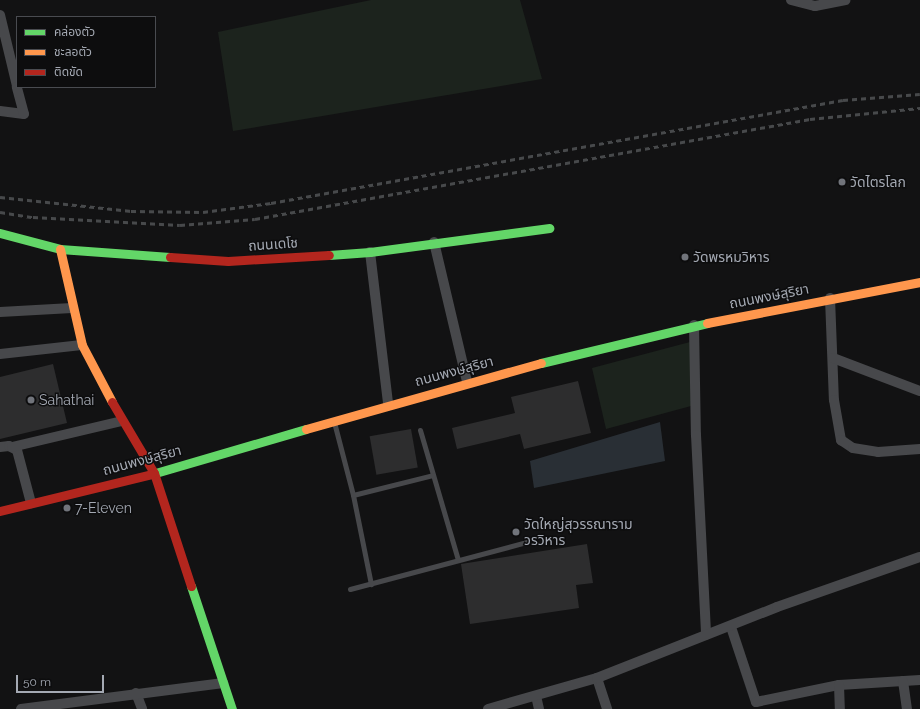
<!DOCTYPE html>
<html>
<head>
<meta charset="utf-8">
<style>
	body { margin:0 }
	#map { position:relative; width:920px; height:709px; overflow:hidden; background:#121213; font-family:Raleway,"Noto Sans Thai",sans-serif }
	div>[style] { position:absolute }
	.green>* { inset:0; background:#1c231d }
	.water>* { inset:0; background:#292f35 }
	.building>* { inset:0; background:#2d2d2e; transform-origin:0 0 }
	.lane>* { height:5px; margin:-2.5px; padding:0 2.5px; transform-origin:2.5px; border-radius:2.5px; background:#47484b }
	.street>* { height:10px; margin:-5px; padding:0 5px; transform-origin:5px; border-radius:5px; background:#47484b }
	.fast>* { height:9px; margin:-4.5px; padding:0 4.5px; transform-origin:4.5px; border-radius:4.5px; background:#63d668 }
	.slow>* { height:9px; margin:-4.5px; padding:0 4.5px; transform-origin:4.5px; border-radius:4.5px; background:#ff974d }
	.jam>* { height:9px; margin:-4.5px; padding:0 4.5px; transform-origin:4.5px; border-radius:4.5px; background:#b3261e }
	.rail>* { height:3px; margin-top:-1.5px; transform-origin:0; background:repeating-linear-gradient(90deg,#47494b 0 5px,transparent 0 9px) }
	.dots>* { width:11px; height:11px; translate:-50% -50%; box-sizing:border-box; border:2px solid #0d0d0e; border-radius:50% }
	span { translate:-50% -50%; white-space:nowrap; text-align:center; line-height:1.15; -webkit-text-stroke:3px #0d0d0e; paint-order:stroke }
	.poi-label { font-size:14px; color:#a4a9b3 }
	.left { translate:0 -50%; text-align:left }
	.street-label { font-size:14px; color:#a4a9b3 }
	.legend { position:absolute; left:16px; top:16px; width:140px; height:72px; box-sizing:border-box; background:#0d0d0e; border:1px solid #494b50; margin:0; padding:5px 7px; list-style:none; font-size:12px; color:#a4a9b3 }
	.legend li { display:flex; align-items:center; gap:8px; height:20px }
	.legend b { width:20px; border:1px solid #494b50 }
	.scale { position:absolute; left:16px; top:675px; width:88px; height:18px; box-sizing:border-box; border:2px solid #a4a9b3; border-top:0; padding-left:5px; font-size:12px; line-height:14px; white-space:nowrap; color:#a4a9b3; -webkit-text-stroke:3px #0d0d0e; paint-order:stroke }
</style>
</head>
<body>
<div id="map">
	<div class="green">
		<div style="clip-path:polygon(371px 0,520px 0,542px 79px,233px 131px,218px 32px)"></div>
		<div style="clip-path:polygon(690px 342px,691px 406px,606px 429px,592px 368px)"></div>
	</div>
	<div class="water">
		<div style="clip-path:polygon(660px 422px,665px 461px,534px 488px,530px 461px)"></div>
	</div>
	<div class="building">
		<div style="clip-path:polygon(53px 364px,67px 423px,0 439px,0 377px)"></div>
		<div style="clip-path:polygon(578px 381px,591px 433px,524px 449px,520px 434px,457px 449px,452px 428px,515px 413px,511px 397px)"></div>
		<div style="left:411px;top:429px;width:39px;height:42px;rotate:80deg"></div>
		<div style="clip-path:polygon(587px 544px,593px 583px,576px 585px,579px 608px,470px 624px,461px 564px)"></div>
	</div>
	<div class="lane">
		<div style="left:334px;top:422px;width:75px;rotate:75.4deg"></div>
		<div style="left:353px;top:495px;width:91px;rotate:78.6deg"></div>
		<div style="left:420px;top:430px;width:135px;rotate:73.7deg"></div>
		<div style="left:353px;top:495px;width:82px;rotate:-14deg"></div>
		<div style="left:350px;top:589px;width:183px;rotate:-14.9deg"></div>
	</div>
	<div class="street">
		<div style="left:791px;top:0;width:25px;rotate:14deg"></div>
		<div style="left:815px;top:6px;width:31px;rotate:-11deg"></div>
		<div style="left:0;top:15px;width:73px;rotate:76.5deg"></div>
		<div style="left:0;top:111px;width:24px;rotate:7deg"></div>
		<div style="left:24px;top:114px;width:28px;rotate:-105deg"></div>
		<div style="left:434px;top:242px;width:144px;rotate:76.7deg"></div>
		<div style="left:370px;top:252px;width:152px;rotate:83.2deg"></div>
		<div style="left:830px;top:298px;width:102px;rotate:87.8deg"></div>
		<div style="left:834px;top:400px;width:41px;rotate:80.1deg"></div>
		<div style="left:841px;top:440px;width:14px;rotate:34deg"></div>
		<div style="left:853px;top:448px;width:25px;rotate:9deg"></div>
		<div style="left:878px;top:452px;width:42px;rotate:-4.1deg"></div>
		<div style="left:0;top:312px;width:72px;rotate:-3.2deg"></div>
		<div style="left:694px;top:325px;width:110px;rotate:89deg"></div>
		<div style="left:696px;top:435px;width:200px;rotate:87.1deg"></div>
		<div style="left:0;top:354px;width:82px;rotate:-6.3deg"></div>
		<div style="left:833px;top:358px;width:93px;rotate:20.8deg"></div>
		<div style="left:0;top:447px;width:9px;rotate:-6deg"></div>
		<div style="left:9px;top:446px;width:9px;rotate:27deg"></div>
		<div style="left:17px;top:450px;width:55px;rotate:75.2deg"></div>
		<div style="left:12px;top:447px;width:113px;rotate:-13.3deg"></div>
		<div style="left:731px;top:627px;width:79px;rotate:71.6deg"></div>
		<div style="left:756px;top:702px;width:85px;rotate:-11.6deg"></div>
		<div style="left:839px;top:685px;width:81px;rotate:-3.5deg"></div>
		<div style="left:597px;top:678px;width:33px;rotate:72deg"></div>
		<div style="left:903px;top:681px;width:28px;rotate:82deg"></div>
		<div style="left:839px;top:685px;width:24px;rotate:88deg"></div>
		<div style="left:136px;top:693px;width:17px;rotate:69deg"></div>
		<div style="left:536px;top:696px;width:13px;rotate:77deg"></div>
		<div style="left:21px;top:709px;width:204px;rotate:-7.3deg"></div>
		<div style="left:488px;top:709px;width:113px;rotate:-15.9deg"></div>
		<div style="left:597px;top:678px;width:193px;rotate:-21.5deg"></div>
		<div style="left:777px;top:607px;width:151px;rotate:-19.3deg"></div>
	</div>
	<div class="fast">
		<div style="left:0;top:233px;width:62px;rotate:14.9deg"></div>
		<div style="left:60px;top:249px;width:110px;rotate:4.2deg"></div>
		<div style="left:329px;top:255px;width:41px;rotate:-4.2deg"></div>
		<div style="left:370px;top:252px;width:181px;rotate:-7.6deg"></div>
		<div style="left:541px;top:363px;width:171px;rotate:-13.5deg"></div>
		<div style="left:152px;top:474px;width:160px;rotate:-16.3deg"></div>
		<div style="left:191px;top:586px;width:130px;rotate:71.6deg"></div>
	</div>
	<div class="slow">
		<div style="left:60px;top:249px;width:98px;rotate:77.1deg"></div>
		<div style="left:82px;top:345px;width:64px;rotate:62.2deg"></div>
		<div style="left:707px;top:323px;width:217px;rotate:-10.9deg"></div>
		<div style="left:306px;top:429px;width:244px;rotate:-15.7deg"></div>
	</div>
	<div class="jam">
		<div style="left:170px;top:257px;width:58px;rotate:3.9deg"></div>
		<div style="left:228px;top:261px;width:101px;rotate:-3.4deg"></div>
		<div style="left:112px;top:402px;width:82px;rotate:59.4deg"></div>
		<div style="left:154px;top:473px;width:119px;rotate:71.9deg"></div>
		<div style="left:0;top:511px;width:156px;rotate:-13.7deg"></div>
	</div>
	<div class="rail">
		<div style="left:0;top:197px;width:132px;rotate:6.1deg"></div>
		<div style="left:131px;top:211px;width:72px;rotate:0.8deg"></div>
		<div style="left:203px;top:212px;width:69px;rotate:-7.5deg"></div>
		<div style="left:271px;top:203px;width:581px;rotate:-10.21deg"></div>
		<div style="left:843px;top:100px;width:77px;rotate:-4.5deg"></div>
		<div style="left:0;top:212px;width:33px;rotate:9deg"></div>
		<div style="left:33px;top:217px;width:147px;rotate:3.1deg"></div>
		<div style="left:180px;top:225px;width:75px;rotate:-4.6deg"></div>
		<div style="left:255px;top:219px;width:564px;rotate:-10.21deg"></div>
		<div style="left:810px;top:119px;width:111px;rotate:-5.7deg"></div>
	</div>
	<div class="dots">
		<div style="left:842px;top:182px;background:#71747b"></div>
		<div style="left:685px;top:257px;background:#71747b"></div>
		<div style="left:31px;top:400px;background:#71747b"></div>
		<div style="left:67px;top:508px;background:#71747b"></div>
		<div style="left:516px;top:532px;background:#71747b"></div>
	</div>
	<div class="poi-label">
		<span class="left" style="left:850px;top:182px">วัดไตรโลก</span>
		<span class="left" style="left:693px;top:257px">วัดพรหมวิหาร</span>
		<span class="left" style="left:39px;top:400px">Sahathai</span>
		<span class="left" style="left:75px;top:508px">7-Eleven</span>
		<span class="left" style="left:524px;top:532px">วัดใหญ่สุวรรณาราม<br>วรวิหาร</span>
	</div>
	<div class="street-label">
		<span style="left:273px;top:244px;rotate:-4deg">ถนนเดโช</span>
		<span style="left:769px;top:296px;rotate:-11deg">ถนนพงษ์สุริยา</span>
		<span style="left:454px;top:371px;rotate:-15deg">ถนนพงษ์สุริยา</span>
		<span style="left:142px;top:460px;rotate:-15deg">ถนนพงษ์สุริยา</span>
	</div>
	<ul class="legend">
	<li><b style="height:5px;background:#63d668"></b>คล่องตัว</li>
	<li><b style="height:5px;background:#ff974d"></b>ชะลอตัว</li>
	<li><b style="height:5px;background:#b3261e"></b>ติดขัด</li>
	</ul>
	<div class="scale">50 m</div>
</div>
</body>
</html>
